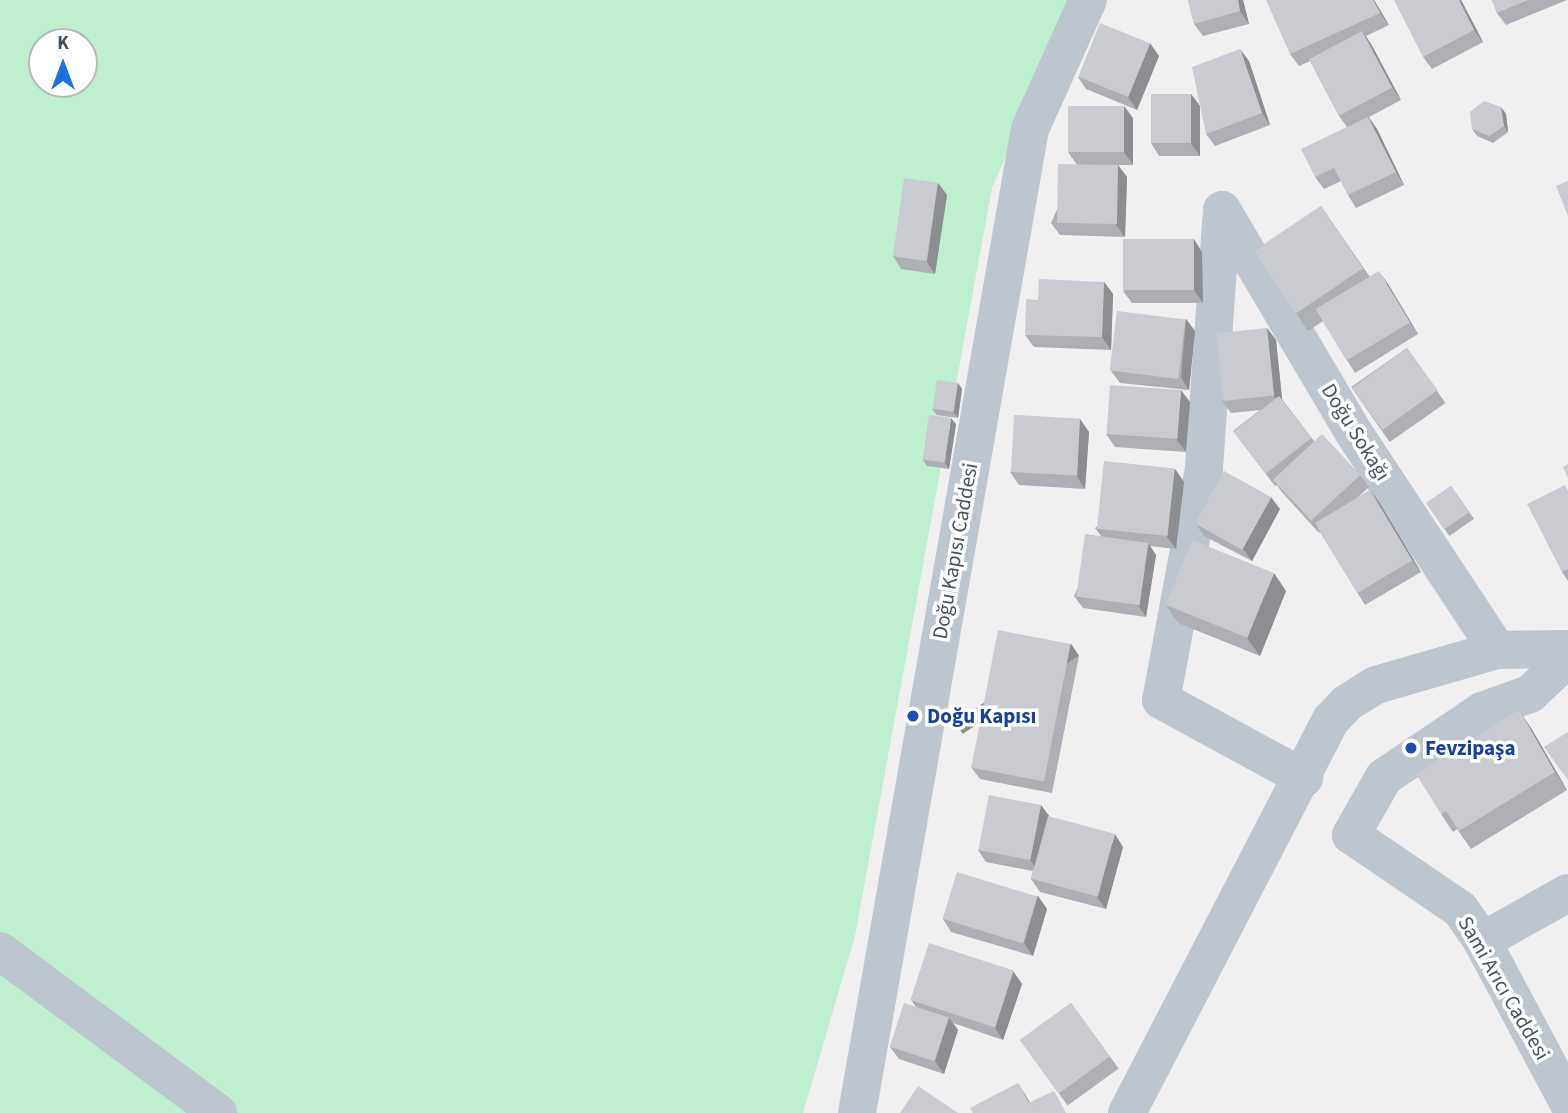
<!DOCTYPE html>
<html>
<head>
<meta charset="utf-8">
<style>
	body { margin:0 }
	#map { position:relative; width:1568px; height:1113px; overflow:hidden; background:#f1efef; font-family:"Source Sans 3",sans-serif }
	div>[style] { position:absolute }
	.green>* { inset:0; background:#bdefd0 }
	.minor>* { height:38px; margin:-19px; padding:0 19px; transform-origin:19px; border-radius:19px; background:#bdc6ce }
	.tertiary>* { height:38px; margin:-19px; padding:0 19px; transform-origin:19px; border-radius:19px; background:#bdc6ce }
	.wall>* { inset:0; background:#adafb4; transform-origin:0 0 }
	.shaded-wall>* { inset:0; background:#8d8e92; transform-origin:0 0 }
	.building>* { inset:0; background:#c9cbd1; transform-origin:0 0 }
	.dots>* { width:19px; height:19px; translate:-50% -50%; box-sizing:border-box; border:4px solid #fff; border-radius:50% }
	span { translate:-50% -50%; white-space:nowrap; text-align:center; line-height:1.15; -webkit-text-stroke:7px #fff; paint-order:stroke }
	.street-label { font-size:21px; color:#47525c }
	.transit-label { font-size:21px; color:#164399; font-weight:700 }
	.left { translate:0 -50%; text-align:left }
	.north { position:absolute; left:28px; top:28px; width:70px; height:70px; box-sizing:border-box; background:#fff; border:2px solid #b5babe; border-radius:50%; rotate:0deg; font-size:19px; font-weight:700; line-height:28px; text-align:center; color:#47525c }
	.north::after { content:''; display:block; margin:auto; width:24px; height:32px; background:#1a73e0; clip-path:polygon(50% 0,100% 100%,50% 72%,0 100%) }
</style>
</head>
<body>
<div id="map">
	<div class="green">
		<div style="clip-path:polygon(evenodd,0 0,1074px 0,992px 188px,855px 936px,803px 1113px,0 1113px,0 0,42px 42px,84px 42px,84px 84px,42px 84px,42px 42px)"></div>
	</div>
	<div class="minor">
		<div style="left:1222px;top:210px;width:260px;rotate:94deg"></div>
		<div style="left:1204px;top:469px;width:235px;rotate:100.5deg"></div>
		<div style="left:1161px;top:700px;width:163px;rotate:28.6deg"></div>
		<div style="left:1222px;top:210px;width:259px;rotate:59.4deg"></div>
		<div style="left:1354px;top:433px;width:260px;rotate:56.6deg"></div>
		<div style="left:1568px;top:658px;width:52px;rotate:136.5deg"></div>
		<div style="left:1530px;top:694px;width:51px;rotate:160.5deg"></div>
		<div style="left:1482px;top:711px;width:118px;rotate:146deg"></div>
		<div style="left:1384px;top:777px;width:67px;rotate:119.6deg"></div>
		<div style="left:1351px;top:835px;width:132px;rotate:34.2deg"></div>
		<div style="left:1460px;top:909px;width:39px;rotate:55deg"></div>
		<div style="left:1482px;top:941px;width:98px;rotate:-29.2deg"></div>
		<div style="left:0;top:951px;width:272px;rotate:36.6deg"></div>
	</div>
	<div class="tertiary">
		<div style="left:1482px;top:941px;width:183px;rotate:61.9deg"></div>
		<div style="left:857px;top:1113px;width:999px;rotate:-80.03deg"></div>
		<div style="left:1030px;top:129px;width:141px;rotate:-65.8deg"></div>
		<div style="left:1127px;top:1113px;width:443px;rotate:-62.6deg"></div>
		<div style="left:1331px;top:720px;width:23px;rotate:-47deg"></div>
		<div style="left:1347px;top:703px;width:34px;rotate:-32deg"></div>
		<div style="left:1376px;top:685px;width:126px;rotate:-16.1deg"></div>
		<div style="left:1497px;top:650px;width:71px;rotate:-0.8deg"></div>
	</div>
	<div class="wall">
		<div style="clip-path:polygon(1188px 0,1243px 0,1249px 24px,1203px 36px,1194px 24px)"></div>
		<div style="clip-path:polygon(1374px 0,1389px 25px,1366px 36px,1371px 44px,1401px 100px,1369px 117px,1377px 129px,1404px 185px,1356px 208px,1348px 195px,1341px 181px,1324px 189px,1315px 177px,1347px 127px,1339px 116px,1310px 61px,1299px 66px,1290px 54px)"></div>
		<div style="clip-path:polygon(1461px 0,1483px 42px,1432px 69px,1423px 57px)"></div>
		<div style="clip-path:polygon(1492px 0,1567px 0,1506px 25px,1497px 13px)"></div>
		<div style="clip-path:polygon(1159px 56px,1137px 110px,1086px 89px,1078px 77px)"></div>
		<div style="clip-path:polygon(1249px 61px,1270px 125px,1215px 146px,1206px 134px)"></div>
		<div style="clip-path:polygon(1191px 94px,1200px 106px,1200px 156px,1159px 156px,1151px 143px)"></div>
		<div style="clip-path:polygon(1501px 107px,1506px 114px,1508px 132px,1493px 143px,1477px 136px,1472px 129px)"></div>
		<div style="clip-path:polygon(1133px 118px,1133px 165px,1085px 165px,1118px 165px,1127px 177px,1125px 237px,1060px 235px,1051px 223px,1077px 165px,1068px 152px)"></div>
		<div style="clip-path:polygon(938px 183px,947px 195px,935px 274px,901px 269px,893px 256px)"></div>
		<div style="clip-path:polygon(1321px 206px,1370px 277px,1388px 284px,1418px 334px,1355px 373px,1323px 321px,1308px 331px,1254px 251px)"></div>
		<div style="clip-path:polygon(1202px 252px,1203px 303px,1132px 303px,1123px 291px)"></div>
		<div style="clip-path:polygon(1104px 282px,1113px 294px,1111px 350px,1034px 347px,1025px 335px,1038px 300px)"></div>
		<div style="clip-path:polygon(1186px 319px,1195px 331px,1189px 390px,1120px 383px,1111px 371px)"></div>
		<div style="clip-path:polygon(1267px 328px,1276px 340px,1282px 399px,1314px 441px,1360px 475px,1369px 487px,1357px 498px,1370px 490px,1379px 502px,1421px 572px,1365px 605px,1357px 592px,1320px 532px,1319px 533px,1281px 491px,1277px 485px,1275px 486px,1233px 431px,1260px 410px,1231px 413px,1222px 401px)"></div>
		<div style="left:1407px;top:348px;width:67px;height:68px;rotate:55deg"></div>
		<div style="clip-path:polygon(958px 383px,962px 389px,958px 418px,937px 415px,932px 409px)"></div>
		<div style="clip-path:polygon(1190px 402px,1186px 452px,1115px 447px,1106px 434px)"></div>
		<div style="clip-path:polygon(1080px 419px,1089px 432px,1085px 489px,1019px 485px,1010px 472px)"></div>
		<div style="clip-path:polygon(956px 424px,949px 469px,927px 466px,923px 460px)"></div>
		<div style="clip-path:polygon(1175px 469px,1184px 482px,1176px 549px,1150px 546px,1156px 555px,1146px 617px,1083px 608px,1074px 596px,1101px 536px,1095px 528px)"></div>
		<div style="left:1451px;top:486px;width:40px;height:30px;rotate:55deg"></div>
		<div style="clip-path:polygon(1568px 490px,1568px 581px,1562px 572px)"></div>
		<div style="clip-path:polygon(1280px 509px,1252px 561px,1204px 536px,1196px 524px)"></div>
		<div style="clip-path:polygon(1286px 591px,1260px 656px,1178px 623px,1166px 605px)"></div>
		<div style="clip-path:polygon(1071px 644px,1079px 656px,1052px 793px,980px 779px,971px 767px)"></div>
		<div style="clip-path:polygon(1531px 728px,1567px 790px,1471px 849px,1457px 829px,1453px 832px,1441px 814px)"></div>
		<div style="clip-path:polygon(1041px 805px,1049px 817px,1123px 847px,1106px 909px,1040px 892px,1031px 879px,1033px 871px,986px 862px,978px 850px)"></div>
		<div style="clip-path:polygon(1038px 896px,1047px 909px,1033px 956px,951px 932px,943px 919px)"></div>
		<div style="clip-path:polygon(1013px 971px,1022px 984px,1003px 1040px,953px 1023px,958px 1030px,944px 1074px,899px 1059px,890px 1047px,916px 1007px,911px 1000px)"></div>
		<div style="left:1071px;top:1003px;width:81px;height:63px;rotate:54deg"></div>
	</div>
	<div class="shaded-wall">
		<div style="clip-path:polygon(1238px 0,1243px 0,1249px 24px,1240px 11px)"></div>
		<div style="clip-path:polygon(1373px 0,1374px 0,1389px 25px,1380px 13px)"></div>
		<div style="clip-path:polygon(1459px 0,1461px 0,1483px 42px,1474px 30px)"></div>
		<div style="clip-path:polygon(1362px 31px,1371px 44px,1401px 100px,1392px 87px)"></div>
		<div style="clip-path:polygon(1150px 43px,1159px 56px,1137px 110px,1128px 97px)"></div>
		<div style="clip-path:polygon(1240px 49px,1249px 61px,1270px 125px,1262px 113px)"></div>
		<div style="clip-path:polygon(1191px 94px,1200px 106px,1200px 156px,1191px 143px)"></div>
		<div style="clip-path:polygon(1124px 106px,1133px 118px,1133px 165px,1124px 152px)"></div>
		<div style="clip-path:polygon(1501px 107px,1506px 114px,1508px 132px,1504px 126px)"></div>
		<div style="clip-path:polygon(1368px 117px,1377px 129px,1404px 185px,1396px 172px)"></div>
		<div style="clip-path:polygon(1118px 165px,1127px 177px,1125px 237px,1116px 225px)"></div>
		<div style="clip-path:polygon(938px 183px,947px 195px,935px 274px,927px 262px)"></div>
		<div style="clip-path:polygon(1194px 239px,1202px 252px,1203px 303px,1194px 290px)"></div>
		<div style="clip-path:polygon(1379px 271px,1388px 284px,1418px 334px,1410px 322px)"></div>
		<div style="clip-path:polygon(1104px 282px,1113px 294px,1111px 350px,1102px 337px)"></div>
		<div style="clip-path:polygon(1186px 319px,1195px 331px,1189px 390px,1181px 378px)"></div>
		<div style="clip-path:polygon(1267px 328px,1276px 340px,1283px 408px,1274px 396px)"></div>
		<div style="clip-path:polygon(958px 383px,962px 389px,958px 418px,953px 412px)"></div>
		<div style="clip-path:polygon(1181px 390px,1190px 402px,1186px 452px,1177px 440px)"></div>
		<div style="clip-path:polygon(951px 418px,956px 424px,949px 469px,945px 463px)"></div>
		<div style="clip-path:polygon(1080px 419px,1089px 432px,1085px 489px,1077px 477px)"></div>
		<div style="clip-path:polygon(1175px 469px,1184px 482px,1176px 549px,1167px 537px)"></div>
		<div style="clip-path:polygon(1370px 490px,1379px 502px,1421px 572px,1412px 560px)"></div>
		<div style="clip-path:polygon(1271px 497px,1280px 509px,1252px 561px,1243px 549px)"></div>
		<div style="clip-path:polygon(1148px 543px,1156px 555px,1146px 617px,1138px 605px)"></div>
		<div style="clip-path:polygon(1274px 573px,1286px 591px,1260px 656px,1247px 638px)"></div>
		<div style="left:1071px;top:644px;width:14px;height:140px;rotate:56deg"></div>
		<div style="clip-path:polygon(1519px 710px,1531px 728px,1567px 790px,1555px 772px)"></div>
		<div style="clip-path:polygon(1041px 805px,1050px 817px,1039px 872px,1030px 860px)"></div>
		<div style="clip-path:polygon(1115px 834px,1123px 847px,1106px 909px,1097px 897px)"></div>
		<div style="clip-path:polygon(1038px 896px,1047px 909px,1033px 956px,1024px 943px)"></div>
		<div style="clip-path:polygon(1013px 971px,1022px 984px,1003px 1040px,995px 1028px)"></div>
		<div style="clip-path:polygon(949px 1018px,958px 1030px,944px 1074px,935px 1061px)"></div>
		<div style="clip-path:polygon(1018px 1083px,1026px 1096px,1036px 1113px,1034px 1113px)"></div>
	</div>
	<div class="building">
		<div style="clip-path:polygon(1188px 0,1238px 0,1240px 11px,1194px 24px)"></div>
		<div style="clip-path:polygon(1266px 0,1373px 0,1380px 13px,1290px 54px)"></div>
		<div style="clip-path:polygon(1394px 0,1459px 0,1474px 30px,1423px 57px)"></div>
		<div style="clip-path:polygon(1492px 0,1528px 0,1497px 13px)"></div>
		<div style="left:1100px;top:23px;width:54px;height:58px;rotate:22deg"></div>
		<div style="left:1362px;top:31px;width:64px;height:60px;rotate:62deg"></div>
		<div style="clip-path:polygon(1240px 49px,1262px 113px,1206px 134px,1192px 67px)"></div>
		<div style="left:1151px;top:94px;width:40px;height:49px"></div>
		<div style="clip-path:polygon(1484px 101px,1501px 107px,1504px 126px,1489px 136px,1472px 129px,1470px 112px)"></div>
		<div style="left:1068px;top:106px;width:56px;height:46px"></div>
		<div style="clip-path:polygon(1368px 117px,1396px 172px,1348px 195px,1334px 168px,1315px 177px,1301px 149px)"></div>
		<div style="left:1058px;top:164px;width:60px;height:59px;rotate:1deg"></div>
		<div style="left:904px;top:178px;width:34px;height:79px;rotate:8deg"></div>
		<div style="clip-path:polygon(1568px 181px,1568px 216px,1556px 186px)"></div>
		<div style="left:1321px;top:206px;width:75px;height:81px;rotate:56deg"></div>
		<div style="left:1194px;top:239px;width:51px;height:71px;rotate:90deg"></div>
		<div style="left:1379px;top:271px;width:60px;height:74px;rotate:59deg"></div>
		<div style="clip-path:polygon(1039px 279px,1104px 282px,1102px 337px,1025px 335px,1026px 299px,1038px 300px)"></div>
		<div style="left:1117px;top:311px;width:69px;height:60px;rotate:7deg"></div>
		<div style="left:1267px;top:328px;width:68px;height:51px;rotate:84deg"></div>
		<div style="left:1407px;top:348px;width:52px;height:68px;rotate:54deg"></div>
		<div style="left:937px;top:380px;width:21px;height:29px;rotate:8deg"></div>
		<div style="left:1110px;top:385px;width:71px;height:49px;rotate:4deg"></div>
		<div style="left:1279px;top:396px;width:53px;height:58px;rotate:52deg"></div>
		<div style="left:929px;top:415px;width:22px;height:45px;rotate:8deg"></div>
		<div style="left:1014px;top:415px;width:66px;height:57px;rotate:3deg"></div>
		<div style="left:1322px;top:434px;width:56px;height:67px;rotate:47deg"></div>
		<div style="left:1104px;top:461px;width:71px;height:68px;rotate:6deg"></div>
		<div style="clip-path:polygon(1568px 464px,1568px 478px,1563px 467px)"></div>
		<div style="left:1224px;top:471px;width:54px;height:60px;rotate:29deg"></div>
		<div style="clip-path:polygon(1565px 485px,1568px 491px,1568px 569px,1562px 572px,1527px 504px)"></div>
		<div style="left:1451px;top:486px;width:32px;height:30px;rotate:56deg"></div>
		<div style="left:1370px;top:490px;width:82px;height:64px;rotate:59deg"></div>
		<div style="left:1085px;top:534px;width:64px;height:63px;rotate:8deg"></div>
		<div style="left:1192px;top:540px;width:88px;height:70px;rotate:22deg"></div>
		<div style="left:998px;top:630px;width:74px;height:140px;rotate:11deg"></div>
		<div style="clip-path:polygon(1519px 710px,1555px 772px,1459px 831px,1446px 811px,1441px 814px,1416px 774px)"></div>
		<div style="clip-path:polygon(1568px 732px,1568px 780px,1544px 747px)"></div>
		<div style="left:989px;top:795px;width:53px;height:56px;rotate:11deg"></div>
		<div style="left:1048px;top:816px;width:69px;height:65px;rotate:15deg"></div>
		<div style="left:957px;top:872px;width:84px;height:49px;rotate:17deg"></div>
		<div style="left:929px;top:943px;width:89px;height:60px;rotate:18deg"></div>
		<div style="left:904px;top:1003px;width:47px;height:46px;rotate:18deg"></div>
		<div style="left:1071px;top:1003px;width:66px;height:63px;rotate:54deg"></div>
		<div style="clip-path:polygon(1018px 1083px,1034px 1113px,973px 1113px,970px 1108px)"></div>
		<div style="clip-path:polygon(918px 1086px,958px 1113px,900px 1113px)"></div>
		<div style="clip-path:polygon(1054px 1091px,1066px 1113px,1034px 1113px,1028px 1103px)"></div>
	</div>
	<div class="dots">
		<div style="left:913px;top:716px;background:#1a4fb4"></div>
		<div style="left:1411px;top:748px;background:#1a4fb4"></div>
	</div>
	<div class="street-label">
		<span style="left:1356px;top:432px;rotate:58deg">Doğu Sokağı</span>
		<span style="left:955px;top:551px;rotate:-80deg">Doğu Kapısı Caddesi</span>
		<span style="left:1504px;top:988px;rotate:60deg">Sami Arıcı Caddesi</span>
	</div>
	<div class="transit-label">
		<span class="left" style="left:927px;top:716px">Doğu Kapısı</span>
		<span class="left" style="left:1425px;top:748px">Fevzipaşa</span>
	</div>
	<div class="north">K</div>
</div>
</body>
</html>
